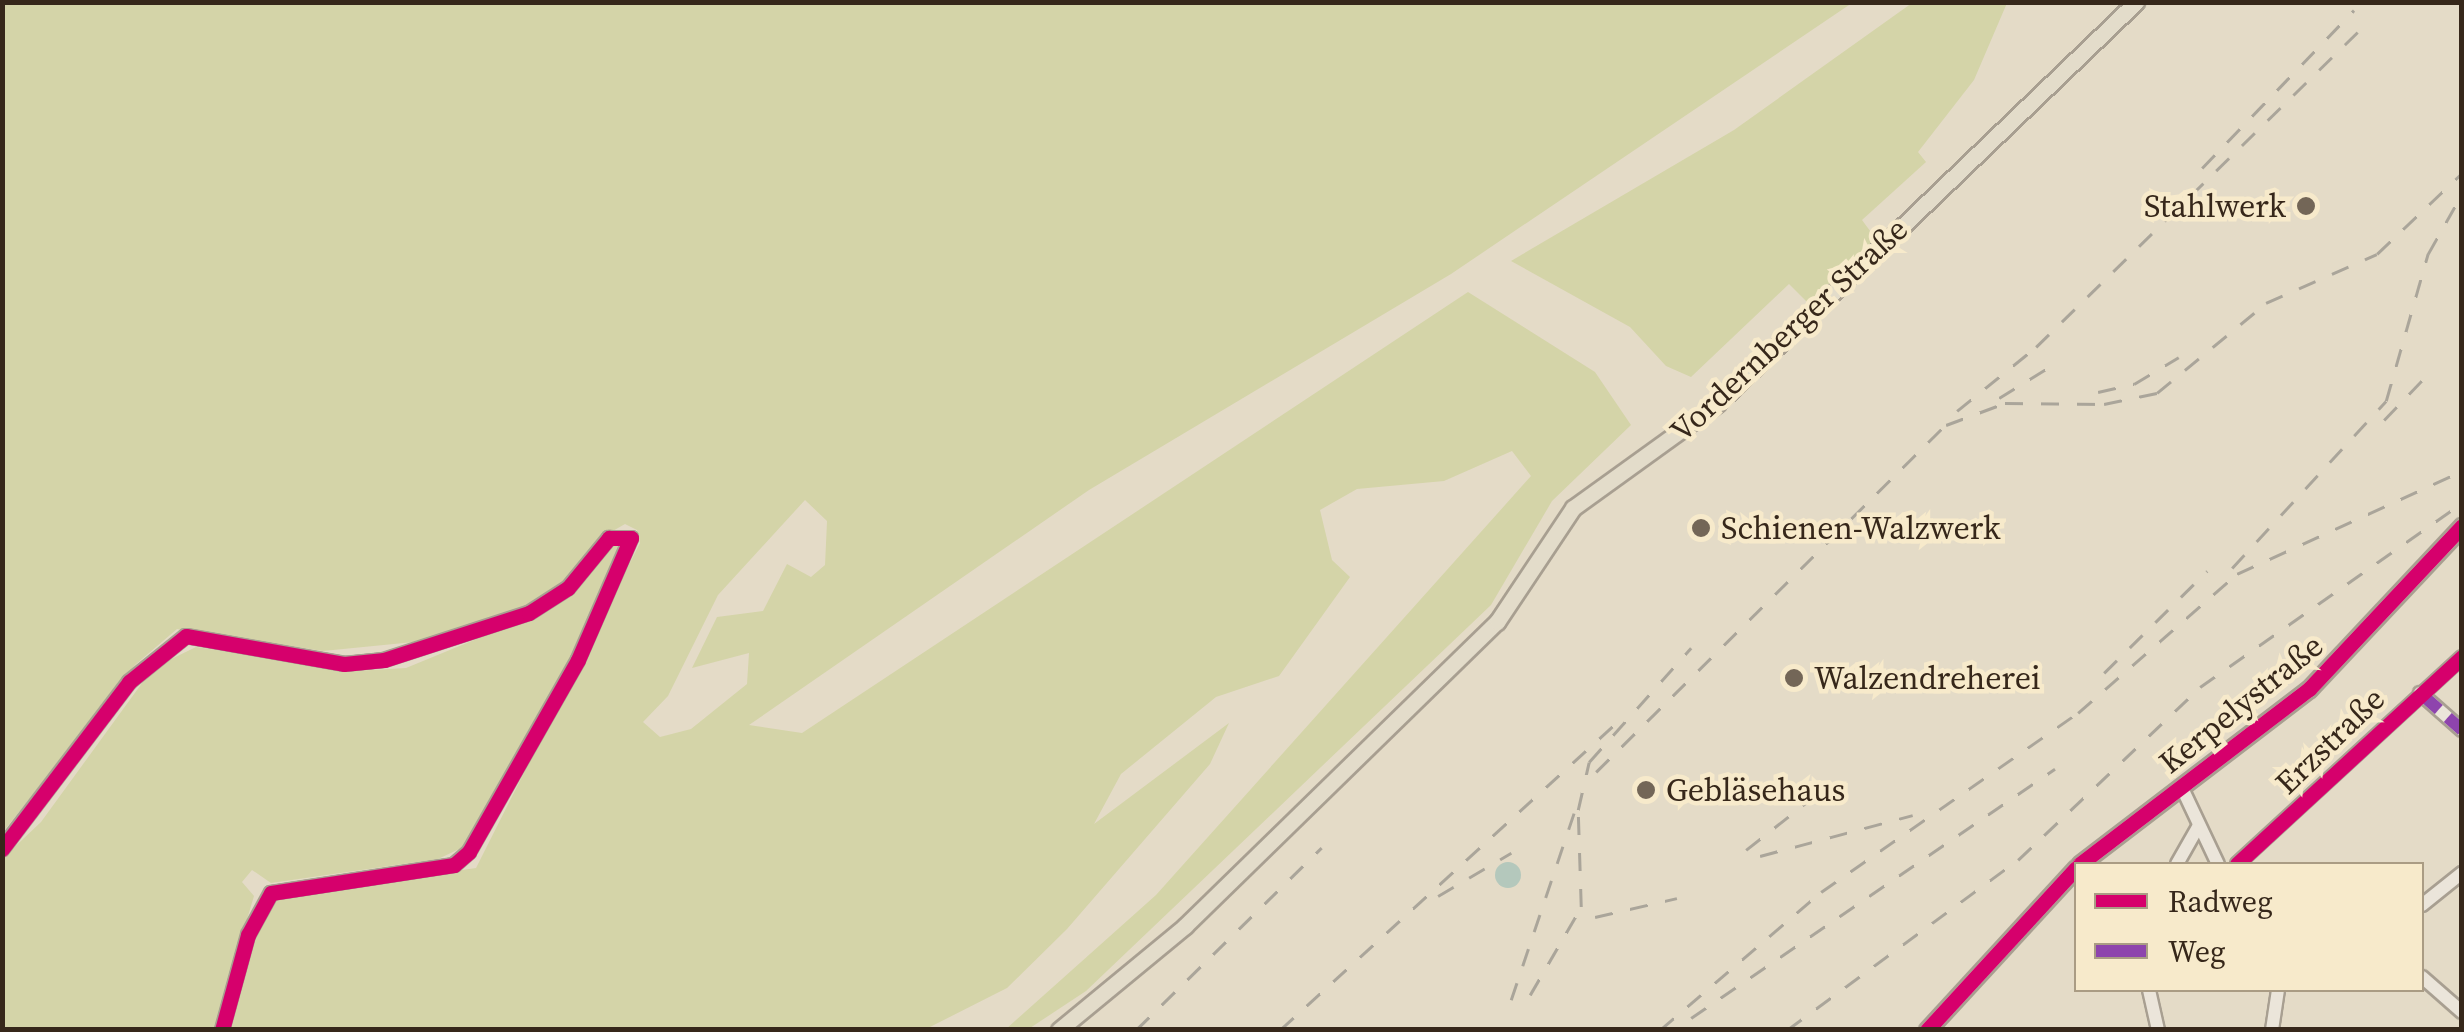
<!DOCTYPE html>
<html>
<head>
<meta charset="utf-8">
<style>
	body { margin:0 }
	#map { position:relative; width:2464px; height:1032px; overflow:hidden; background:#e4dbc7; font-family:"Source Serif 4",serif }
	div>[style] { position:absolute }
	.green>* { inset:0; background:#d4d4a8 }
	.water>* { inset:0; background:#b4c8bc }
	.round { border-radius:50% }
	.roads { filter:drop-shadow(2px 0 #a89f91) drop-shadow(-2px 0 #a89f91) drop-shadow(0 2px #a89f91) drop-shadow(0 -2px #a89f91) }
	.minor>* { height:12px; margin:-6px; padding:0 6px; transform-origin:6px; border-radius:6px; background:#ebe5da }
	.major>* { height:15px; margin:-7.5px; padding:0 7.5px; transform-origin:7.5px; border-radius:7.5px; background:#e3dcca }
	.rail>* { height:2.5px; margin-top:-1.25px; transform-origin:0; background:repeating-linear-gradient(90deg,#aaa59a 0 18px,transparent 0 36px) }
	.quiet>* { height:12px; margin-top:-6px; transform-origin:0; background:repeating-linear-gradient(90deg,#8e44ad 0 25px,transparent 0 37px) }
	.cycleway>* { height:15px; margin:-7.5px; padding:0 7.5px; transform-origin:7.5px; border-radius:7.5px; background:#d6006c }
	.dots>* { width:28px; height:28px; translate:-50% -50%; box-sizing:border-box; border:5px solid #f7eacb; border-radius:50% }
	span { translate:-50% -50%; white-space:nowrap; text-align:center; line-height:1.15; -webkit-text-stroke:9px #f7eacb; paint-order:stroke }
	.poi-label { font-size:32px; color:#36271a }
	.right { translate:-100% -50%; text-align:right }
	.left { translate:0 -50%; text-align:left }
	.street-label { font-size:32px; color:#36271a }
	.frame { position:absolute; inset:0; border:5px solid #36271a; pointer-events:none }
	.legend { position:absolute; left:2074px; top:862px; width:350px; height:130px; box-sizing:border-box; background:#f7eacb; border:2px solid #aa9c84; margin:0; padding:12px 18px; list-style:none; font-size:30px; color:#36271a }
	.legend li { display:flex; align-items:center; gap:20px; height:50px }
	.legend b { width:50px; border:2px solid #aa9c84 }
</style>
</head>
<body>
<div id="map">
	<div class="green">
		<div style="clip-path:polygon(evenodd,2px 3px,1852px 3px,1451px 274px,1089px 490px,749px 725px,802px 733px,1468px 292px,1595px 372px,1631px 425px,1552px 501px,1491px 605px,1086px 991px,1027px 1030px,1006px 1029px,1156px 895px,1531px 476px,1512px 451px,1444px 481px,1357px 489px,1320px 510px,1332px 560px,1350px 577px,1279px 676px,1216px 697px,1121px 774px,1094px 824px,1229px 723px,1210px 764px,1067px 929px,1007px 988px,926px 1029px,228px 1029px,265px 908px,280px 897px,476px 868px,640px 543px,637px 530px,625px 524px,611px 532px,574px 578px,535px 606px,424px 641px,323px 651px,177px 629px,135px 665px,3px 832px,2px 3px,805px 500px,827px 521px,825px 565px,811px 577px,787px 564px,763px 611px,717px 617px,692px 668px,749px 653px,747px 684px,691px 729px,660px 737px,643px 722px,668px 696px,718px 595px,805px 500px)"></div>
		<div style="clip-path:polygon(1912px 3px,2007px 3px,1974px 80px,1918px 152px,1926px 162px,1862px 220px,1876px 239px,1810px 305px,1789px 284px,1691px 377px,1666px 366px,1630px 327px,1511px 261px,1734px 130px)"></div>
		<div style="clip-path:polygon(623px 542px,587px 636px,470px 844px,438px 859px,271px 883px,252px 870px,242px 882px,254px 896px,214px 1029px,3px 1030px,3px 858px,41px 822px,153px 668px,196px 647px,354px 671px,406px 668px,530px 617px,609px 544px)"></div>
	</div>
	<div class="water">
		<div class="round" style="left:1495px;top:862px;width:26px;height:26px"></div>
	</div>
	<div class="roads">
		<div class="minor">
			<div style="left:2420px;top:693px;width:56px;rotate:41.4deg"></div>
			<div style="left:2182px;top:788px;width:84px;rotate:64.7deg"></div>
			<div style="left:2px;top:849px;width:210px;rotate:-52.7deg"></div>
			<div style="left:129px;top:682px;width:73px;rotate:-38.9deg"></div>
			<div style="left:186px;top:636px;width:160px;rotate:10deg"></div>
			<div style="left:344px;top:664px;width:40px;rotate:-5.7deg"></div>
			<div style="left:384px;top:660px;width:152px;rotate:-18deg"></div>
			<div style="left:529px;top:613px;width:46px;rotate:-32.7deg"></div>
			<div style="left:568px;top:588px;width:65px;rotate:-50.6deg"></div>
			<div style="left:609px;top:538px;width:22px"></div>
			<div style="left:631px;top:538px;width:133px;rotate:113.5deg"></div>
			<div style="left:578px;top:660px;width:221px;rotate:119.6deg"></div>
			<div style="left:469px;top:852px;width:20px;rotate:139deg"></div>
			<div style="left:454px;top:865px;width:185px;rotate:171.3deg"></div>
			<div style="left:271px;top:893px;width:48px;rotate:118.7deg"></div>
			<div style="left:248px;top:935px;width:98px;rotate:105.3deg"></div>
			<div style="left:2177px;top:864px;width:43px;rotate:-60.4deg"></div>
			<div style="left:2237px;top:864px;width:306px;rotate:-42.6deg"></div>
			<div style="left:2422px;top:905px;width:51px;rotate:-38.7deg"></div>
			<div style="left:2422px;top:977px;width:53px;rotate:41.2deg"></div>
			<div style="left:2149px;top:990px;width:41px;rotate:77.3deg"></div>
			<div style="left:2272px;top:1030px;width:40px;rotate:-81.5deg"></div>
		</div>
		<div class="major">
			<div style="left:2080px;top:864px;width:288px;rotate:-37.4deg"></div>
			<div style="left:2309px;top:689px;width:224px;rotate:-46.8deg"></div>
			<div style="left:1059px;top:1030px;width:163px;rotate:-39.5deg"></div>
			<div style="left:1185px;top:926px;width:436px;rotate:-44.3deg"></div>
			<div style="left:1497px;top:622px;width:137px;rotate:-56.3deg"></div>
			<div style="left:1573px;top:508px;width:178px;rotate:-35.8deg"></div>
			<div style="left:1717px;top:404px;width:581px;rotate:-43.81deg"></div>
			<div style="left:1927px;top:1030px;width:220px;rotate:-47.4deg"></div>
		</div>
	</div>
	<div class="rail">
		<div style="left:2202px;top:168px;width:219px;rotate:-46.1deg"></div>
		<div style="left:2098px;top:392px;width:37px;rotate:-13deg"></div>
		<div style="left:2134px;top:384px;width:52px;rotate:-31deg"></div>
		<div style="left:1999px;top:398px;width:70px;rotate:-31.7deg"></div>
		<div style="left:1957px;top:411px;width:102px;rotate:-39deg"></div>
		<div style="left:2036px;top:347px;width:463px;rotate:-44.4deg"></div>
		<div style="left:2384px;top:420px;width:65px;rotate:-46.2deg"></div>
		<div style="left:2232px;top:568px;width:227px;rotate:-47.3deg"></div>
		<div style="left:2386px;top:401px;width:153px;rotate:-74.1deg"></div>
		<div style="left:2428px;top:254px;width:69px;rotate:-60.5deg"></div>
		<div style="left:2104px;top:673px;width:145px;rotate:-44.7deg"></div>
		<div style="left:1596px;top:772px;width:493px;rotate:-44.8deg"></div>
		<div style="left:1946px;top:425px;width:63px;rotate:-20.4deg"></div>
		<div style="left:2005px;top:403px;width:99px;rotate:0.6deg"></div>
		<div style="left:2104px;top:404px;width:54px;rotate:-11.7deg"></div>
		<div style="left:2157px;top:393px;width:141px;rotate:-39.5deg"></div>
		<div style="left:2266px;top:303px;width:121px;rotate:-23.8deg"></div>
		<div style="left:2377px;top:254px;width:117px;rotate:-43.6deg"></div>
		<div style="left:1746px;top:850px;width:103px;rotate:-38.3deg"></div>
		<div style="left:1760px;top:856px;width:158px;rotate:-15deg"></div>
		<div style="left:1438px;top:896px;width:85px;rotate:-30.5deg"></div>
		<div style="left:1595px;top:917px;width:84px;rotate:-13deg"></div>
		<div style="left:1530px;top:995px;width:102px;rotate:-59.9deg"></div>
		<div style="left:1581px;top:907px;width:97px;rotate:-91.8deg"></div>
		<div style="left:1578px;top:810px;width:49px;rotate:-77.1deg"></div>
		<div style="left:1589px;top:762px;width:153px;rotate:-48.2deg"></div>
		<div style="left:1511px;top:1000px;width:197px;rotate:-71.4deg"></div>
		<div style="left:1691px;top:1018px;width:441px;rotate:-34.4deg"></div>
		<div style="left:1136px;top:1030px;width:260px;rotate:-44.5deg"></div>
		<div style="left:1280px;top:1030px;width:452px;rotate:-42.4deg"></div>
		<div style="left:1660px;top:1030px;width:212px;rotate:-40.6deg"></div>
		<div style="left:1821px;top:892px;width:313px;rotate:-34.9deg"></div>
		<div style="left:2078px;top:713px;width:211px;rotate:-41.2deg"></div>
		<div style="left:2237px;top:574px;width:247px;rotate:-24.6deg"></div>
		<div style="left:1787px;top:1030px;width:287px;rotate:-36.4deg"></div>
		<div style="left:2018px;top:860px;width:251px;rotate:-43.5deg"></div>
		<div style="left:2200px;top:687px;width:320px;rotate:-35.1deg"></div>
	</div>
	<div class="quiet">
		<div style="left:2420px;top:693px;width:56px;rotate:41.4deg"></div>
	</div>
	<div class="cycleway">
		<div style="left:2px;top:849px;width:210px;rotate:-52.7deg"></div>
		<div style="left:129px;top:682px;width:73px;rotate:-38.9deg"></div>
		<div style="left:186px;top:636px;width:160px;rotate:10deg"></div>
		<div style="left:344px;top:664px;width:40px;rotate:-5.7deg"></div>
		<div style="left:384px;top:660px;width:152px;rotate:-18deg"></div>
		<div style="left:529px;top:613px;width:46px;rotate:-32.7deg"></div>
		<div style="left:568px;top:588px;width:65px;rotate:-50.6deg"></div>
		<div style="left:609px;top:538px;width:22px"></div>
		<div style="left:631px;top:538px;width:133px;rotate:113.5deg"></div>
		<div style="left:578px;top:660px;width:221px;rotate:119.6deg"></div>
		<div style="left:469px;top:852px;width:20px;rotate:139deg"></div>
		<div style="left:454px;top:865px;width:185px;rotate:171.3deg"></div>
		<div style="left:271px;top:893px;width:48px;rotate:118.7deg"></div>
		<div style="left:248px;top:935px;width:98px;rotate:105.3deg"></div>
		<div style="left:2080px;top:864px;width:288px;rotate:-37.4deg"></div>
		<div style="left:2309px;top:689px;width:224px;rotate:-46.8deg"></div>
		<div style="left:2237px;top:864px;width:306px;rotate:-42.6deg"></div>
		<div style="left:1927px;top:1030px;width:220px;rotate:-47.4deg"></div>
	</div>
	<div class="dots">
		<div style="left:2306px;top:206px;background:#736657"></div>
		<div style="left:1701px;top:528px;background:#736657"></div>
		<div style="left:1794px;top:678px;background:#736657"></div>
		<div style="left:1646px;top:790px;background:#736657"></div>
	</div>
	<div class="poi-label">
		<span class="right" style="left:2286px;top:206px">Stahlwerk</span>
		<span class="left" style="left:1721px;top:528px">Schienen-Walzwerk</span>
		<span class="left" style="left:1814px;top:678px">Walzendreherei</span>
		<span class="left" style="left:1666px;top:790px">Gebläsehaus</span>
	</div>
	<div class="street-label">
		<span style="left:1789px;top:330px;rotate:-43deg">Vordernberger Straße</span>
		<span style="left:2241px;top:704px;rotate:-39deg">Kerpelystraße</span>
		<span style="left:2330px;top:741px;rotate:-44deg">Erzstraße</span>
	</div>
	<div class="frame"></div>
	<ul class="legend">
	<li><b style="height:12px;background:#d6006c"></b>Radweg</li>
	<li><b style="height:12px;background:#8e44ad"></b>Weg</li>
	</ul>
</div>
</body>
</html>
